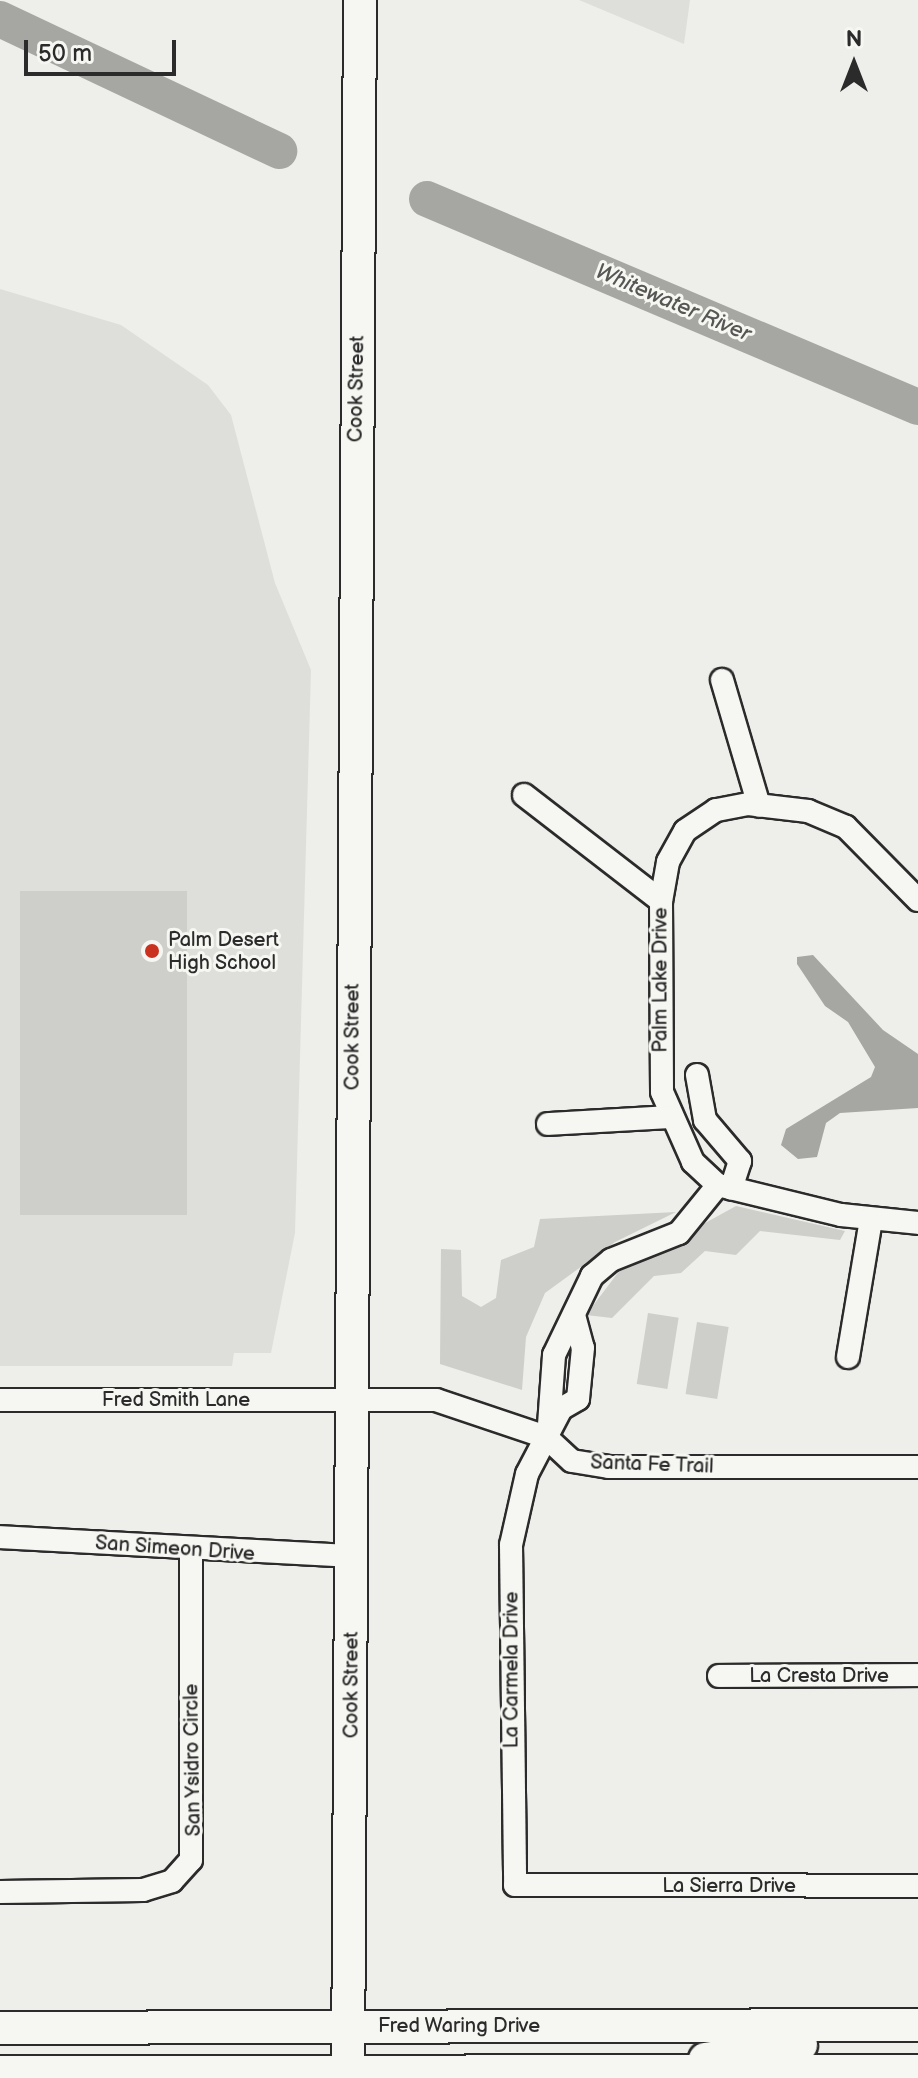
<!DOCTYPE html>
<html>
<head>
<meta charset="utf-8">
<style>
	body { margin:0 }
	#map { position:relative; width:918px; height:2078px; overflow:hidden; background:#eeeeea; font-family:"Balsamiq Sans",sans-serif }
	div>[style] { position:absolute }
	.built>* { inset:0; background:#dededb }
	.green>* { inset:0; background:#cececa; transform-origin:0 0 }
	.water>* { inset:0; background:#a6a6a3 }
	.river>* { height:36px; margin:-18px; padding:0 18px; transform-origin:18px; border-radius:18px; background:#a6a6a3 }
	.roads { filter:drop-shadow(2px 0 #2b2b2b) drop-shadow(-2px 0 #2b2b2b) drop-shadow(0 2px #2b2b2b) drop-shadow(0 -2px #2b2b2b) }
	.street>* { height:22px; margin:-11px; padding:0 11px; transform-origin:11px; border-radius:11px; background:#f6f6f2 }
	.secondary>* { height:32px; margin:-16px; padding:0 16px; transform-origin:16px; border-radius:16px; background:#f6f6f2 }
	.dots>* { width:22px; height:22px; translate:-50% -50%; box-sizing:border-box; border:4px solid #f6f6f2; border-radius:50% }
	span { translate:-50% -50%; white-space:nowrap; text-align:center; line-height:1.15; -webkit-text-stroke:6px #f6f6f2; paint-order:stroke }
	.street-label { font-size:20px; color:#2b2b2b }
	.poi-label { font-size:20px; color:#2b2b2b }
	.left { translate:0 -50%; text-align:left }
	.water-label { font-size:22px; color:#565655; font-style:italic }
	.north { position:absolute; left:814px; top:24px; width:80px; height:80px; -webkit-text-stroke:6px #f6f6f2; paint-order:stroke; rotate:0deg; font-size:22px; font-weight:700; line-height:32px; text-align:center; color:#2b2b2b }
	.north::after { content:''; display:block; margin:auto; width:28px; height:36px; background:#2b2b2b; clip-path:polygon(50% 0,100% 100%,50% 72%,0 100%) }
	.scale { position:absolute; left:24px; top:40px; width:152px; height:36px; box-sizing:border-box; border:4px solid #2b2b2b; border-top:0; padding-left:10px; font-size:24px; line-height:28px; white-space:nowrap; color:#2b2b2b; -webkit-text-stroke:6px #f6f6f2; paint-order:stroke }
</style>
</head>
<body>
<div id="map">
	<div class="built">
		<div style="clip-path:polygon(579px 0,690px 0,684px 44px)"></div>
		<div style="clip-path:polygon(0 289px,121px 325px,208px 385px,231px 415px,275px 583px,311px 670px,295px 1233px,271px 1353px,234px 1353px,232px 1366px,0 1366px)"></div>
	</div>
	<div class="green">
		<div style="left:20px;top:891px;width:167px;height:324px"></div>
		<div style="clip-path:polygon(736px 1206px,845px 1231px,840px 1240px,760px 1231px,736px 1255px,705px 1251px,681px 1273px,654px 1276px,612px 1318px,586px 1315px,620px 1270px)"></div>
		<div style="clip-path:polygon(676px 1212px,615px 1242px,545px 1293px,526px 1337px,522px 1390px,440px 1364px,441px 1249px,461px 1250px,462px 1296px,481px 1307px,496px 1298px,501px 1260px,534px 1247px,540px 1219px)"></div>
		<div style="left:648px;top:1313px;width:31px;height:72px;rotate:9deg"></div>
		<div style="left:697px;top:1322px;width:32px;height:73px;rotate:9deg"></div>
	</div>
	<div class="water">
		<div style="clip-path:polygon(813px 955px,883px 1030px,918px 1054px,918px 1108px,840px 1113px,826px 1123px,817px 1157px,798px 1159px,781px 1145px,786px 1129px,871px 1077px,875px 1067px,848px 1022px,825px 1006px,797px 964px,797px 957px)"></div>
	</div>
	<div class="river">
		<div style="left:0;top:19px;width:309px;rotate:25.3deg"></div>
		<div style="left:427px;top:199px;width:533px;rotate:22.96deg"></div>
	</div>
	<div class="roads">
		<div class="street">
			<div style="left:722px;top:680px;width:131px;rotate:73.6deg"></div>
			<div style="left:524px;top:795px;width:173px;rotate:37.7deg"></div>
			<div style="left:918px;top:900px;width:103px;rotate:-134.6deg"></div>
			<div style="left:846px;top:827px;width:41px;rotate:-157.2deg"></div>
			<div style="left:808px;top:811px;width:60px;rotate:-173.3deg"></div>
			<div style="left:748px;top:804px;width:33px;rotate:169deg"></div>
			<div style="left:716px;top:810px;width:37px;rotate:146deg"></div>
			<div style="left:685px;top:831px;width:35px;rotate:119deg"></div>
			<div style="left:668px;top:862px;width:40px;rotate:100deg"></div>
			<div style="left:661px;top:901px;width:191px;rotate:89.7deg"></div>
			<div style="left:662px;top:1092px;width:77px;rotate:66.1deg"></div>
			<div style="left:693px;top:1162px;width:34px;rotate:43deg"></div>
			<div style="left:718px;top:1185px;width:127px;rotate:13.7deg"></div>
			<div style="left:841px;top:1215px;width:77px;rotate:5.9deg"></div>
			<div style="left:697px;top:1075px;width:46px;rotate:79.9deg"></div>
			<div style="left:705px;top:1120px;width:54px;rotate:49.5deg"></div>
			<div style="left:740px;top:1161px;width:29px;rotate:108deg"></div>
			<div style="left:548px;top:1124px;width:120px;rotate:-3.3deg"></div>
			<div style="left:574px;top:1315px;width:34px;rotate:75deg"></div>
			<div style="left:583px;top:1348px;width:51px;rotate:95.6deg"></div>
			<div style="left:578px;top:1399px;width:20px;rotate:150deg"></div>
			<div style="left:561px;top:1409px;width:73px;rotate:117.6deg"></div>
			<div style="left:527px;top:1474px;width:73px;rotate:102.7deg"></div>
			<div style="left:511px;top:1545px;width:340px;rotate:89.3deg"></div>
			<div style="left:515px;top:1885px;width:403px;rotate:0.1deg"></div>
			<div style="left:848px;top:1357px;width:140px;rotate:-80.5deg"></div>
			<div style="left:0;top:1400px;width:436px"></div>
			<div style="left:436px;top:1400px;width:116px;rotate:18.6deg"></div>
			<div style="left:546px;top:1437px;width:35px;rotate:43deg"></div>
			<div style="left:572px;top:1461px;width:37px;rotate:9deg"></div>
			<div style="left:609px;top:1467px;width:309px"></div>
			<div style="left:549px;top:1425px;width:70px;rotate:-85.9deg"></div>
			<div style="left:554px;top:1355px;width:88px;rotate:-64.3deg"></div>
			<div style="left:592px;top:1276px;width:25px;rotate:-40deg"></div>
			<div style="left:611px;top:1260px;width:73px;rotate:-21.7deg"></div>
			<div style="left:679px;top:1233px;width:62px;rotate:-50.9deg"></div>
			<div style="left:0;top:1537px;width:352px;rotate:3.1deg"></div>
			<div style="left:719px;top:1676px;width:199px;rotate:-0.3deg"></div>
			<div style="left:0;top:1892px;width:143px;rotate:-0.8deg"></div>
			<div style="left:143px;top:1890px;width:30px;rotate:-17deg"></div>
			<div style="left:172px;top:1881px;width:28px;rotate:-48deg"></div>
			<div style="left:191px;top:1860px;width:308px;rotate:-90deg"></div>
		</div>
		<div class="secondary">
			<div style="left:0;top:2028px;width:918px;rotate:-0.19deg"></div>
			<div style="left:705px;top:2059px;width:97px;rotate:-8.3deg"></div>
			<div style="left:0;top:2072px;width:918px;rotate:-0.06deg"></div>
			<div style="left:348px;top:2078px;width:2078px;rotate:-89.67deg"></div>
		</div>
	</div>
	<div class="dots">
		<div style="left:152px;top:951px;background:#c8321e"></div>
	</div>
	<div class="street-label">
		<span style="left:357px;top:389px;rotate:-89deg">Cook Street</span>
		<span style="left:661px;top:980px;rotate:-90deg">Palm Lake Drive</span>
		<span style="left:353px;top:1037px;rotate:-90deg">Cook Street</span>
		<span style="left:176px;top:1400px">Fred Smith Lane</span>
		<span style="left:652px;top:1465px;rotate:2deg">Santa Fe Trail</span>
		<span style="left:175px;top:1549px;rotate:4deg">San Simeon Drive</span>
		<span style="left:512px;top:1670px;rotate:-90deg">La Carmela Drive</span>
		<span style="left:819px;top:1676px">La Cresta Drive</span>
		<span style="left:352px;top:1685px;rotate:-90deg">Cook Street</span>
		<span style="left:193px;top:1760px;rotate:-91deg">San Ysidro Circle</span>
		<span style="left:729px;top:1886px">La Sierra Drive</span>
		<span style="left:459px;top:2026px">Fred Waring Drive</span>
	</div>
	<div class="poi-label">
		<span class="left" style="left:168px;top:952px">Palm Desert<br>High School</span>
	</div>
	<div class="water-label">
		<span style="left:673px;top:303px;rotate:23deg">Whitewater River</span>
	</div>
	<div class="north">N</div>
	<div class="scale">50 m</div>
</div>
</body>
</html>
